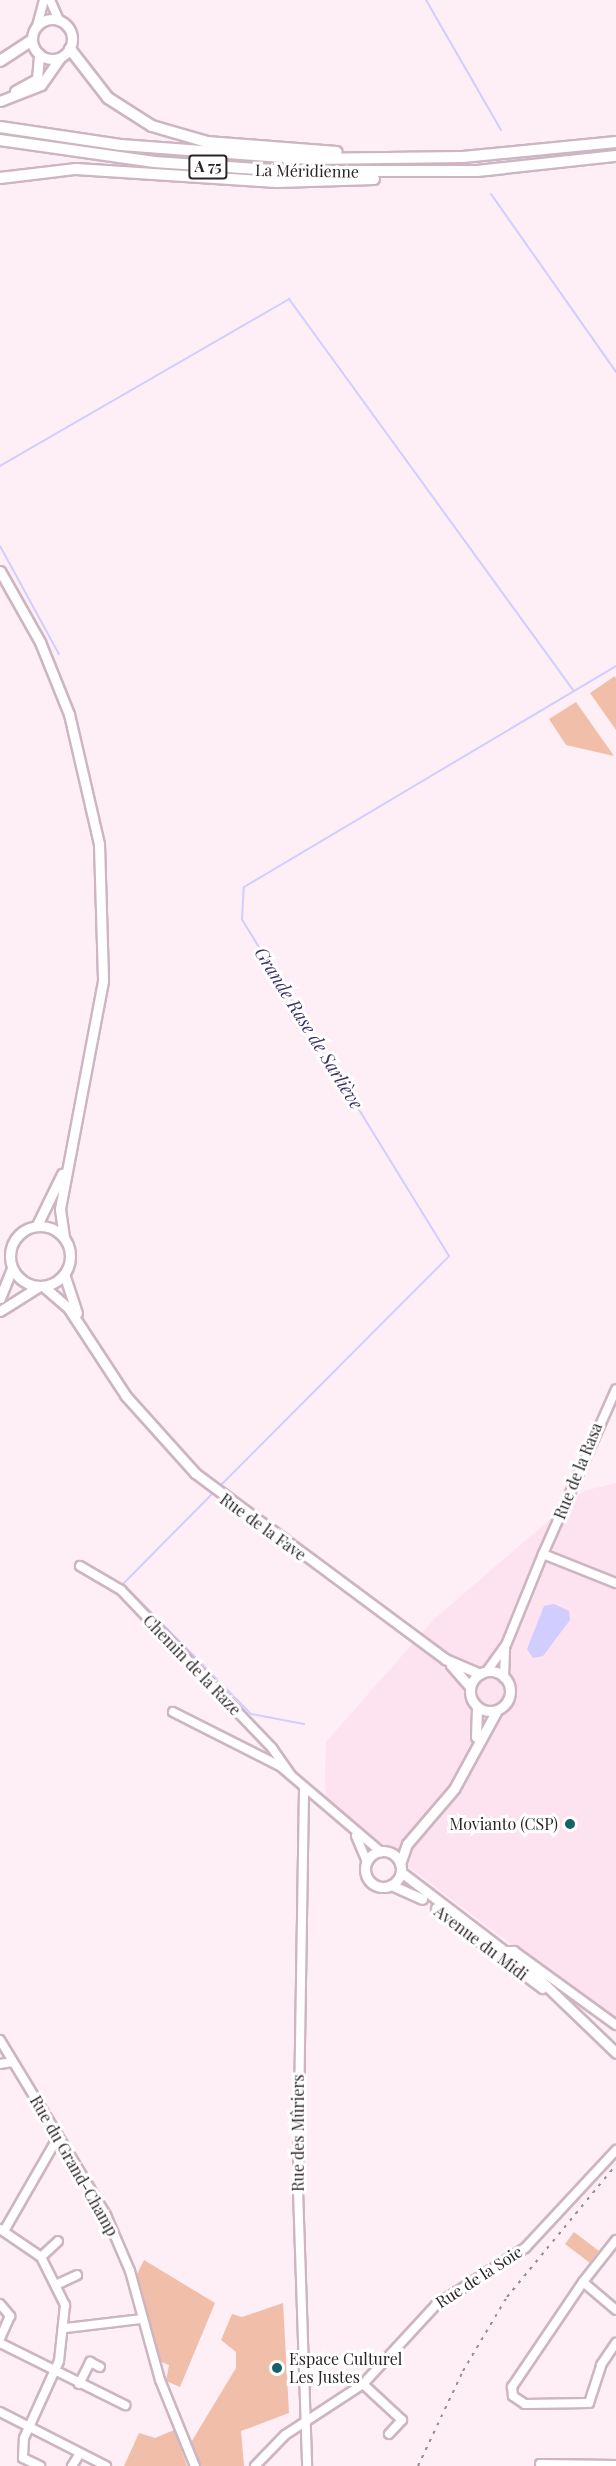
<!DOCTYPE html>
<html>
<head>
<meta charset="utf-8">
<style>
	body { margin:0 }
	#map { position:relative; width:616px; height:2466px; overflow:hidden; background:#feeff6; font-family:"Playfair Display",serif }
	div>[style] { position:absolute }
	.built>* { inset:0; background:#fde3f0 }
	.green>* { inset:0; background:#f0bea9; transform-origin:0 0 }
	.water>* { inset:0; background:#d2cdff }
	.stream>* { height:2px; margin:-1px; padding:0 1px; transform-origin:1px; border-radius:1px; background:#d2cdff }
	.roads { filter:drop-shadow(2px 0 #cdb5c1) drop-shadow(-2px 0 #cdb5c1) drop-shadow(0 2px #cdb5c1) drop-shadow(0 -2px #cdb5c1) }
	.minor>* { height:8px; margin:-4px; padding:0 4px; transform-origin:4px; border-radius:4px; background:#fff }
	.major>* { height:9px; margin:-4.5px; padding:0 4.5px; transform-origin:4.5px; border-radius:4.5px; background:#fff }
	.major>.ring { margin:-4.5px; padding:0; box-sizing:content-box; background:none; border:9px solid #fff; border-radius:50% }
	.highway>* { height:10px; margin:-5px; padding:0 5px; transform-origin:5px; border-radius:5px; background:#fff }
	.rail>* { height:2px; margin-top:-1px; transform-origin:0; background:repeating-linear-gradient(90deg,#988c92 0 3px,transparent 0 9px) }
	.dots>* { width:16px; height:16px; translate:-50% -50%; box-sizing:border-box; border:3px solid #fff; border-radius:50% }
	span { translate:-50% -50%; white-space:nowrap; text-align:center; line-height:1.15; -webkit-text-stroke:6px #fff; paint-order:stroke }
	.shield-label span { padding:2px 4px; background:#fff; border:2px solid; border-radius:4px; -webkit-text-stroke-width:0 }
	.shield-label { font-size:15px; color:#2c2327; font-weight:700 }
	.street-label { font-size:16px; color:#2c2327 }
	.poi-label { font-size:16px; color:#2c2327 }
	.right { translate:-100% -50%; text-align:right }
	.left { translate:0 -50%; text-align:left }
	.water-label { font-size:18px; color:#3a2f69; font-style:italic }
</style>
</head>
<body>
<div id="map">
	<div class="built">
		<div style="clip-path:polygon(616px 1483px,616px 2023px,358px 1829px,326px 1797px,325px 1775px,326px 1742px,434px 1619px,583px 1491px)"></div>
	</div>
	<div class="green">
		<div style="clip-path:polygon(615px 676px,616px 679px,616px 730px,590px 693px)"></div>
		<div style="clip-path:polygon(576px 702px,614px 756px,566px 745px,549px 719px)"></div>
		<div style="left:574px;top:2232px;width:31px;height:15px;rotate:37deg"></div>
		<div style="clip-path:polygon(144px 2260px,215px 2303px,180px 2387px,166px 2381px,169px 2365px,159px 2361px,153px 2342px,136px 2276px)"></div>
		<div style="clip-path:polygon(283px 2303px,289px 2413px,241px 2431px,244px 2466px,199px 2466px,190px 2444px,236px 2368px,236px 2352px,221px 2340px,232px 2314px,242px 2317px)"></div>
		<div style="clip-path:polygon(174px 2430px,187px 2466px,124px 2466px,139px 2433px,155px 2438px)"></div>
	</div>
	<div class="water">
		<div style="clip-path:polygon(554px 1604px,569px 1611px,570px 1620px,543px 1656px,533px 1658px,527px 1649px,544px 1606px)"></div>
	</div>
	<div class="stream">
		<div style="left:426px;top:0;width:150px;rotate:60deg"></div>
		<div style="left:491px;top:194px;width:218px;rotate:54.9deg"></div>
		<div style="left:0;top:466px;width:334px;rotate:-30deg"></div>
		<div style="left:289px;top:299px;width:485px;rotate:54deg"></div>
		<div style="left:0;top:546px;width:123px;rotate:61.4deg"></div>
		<div style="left:219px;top:1487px;width:326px;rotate:-45.1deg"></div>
		<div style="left:449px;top:1256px;width:395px;rotate:-121.6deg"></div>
		<div style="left:242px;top:920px;width:33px;rotate:-87deg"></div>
		<div style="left:244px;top:887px;width:433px;rotate:-30.7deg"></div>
		<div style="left:211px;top:1495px;width:125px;rotate:134.7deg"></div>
		<div style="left:123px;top:1584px;width:182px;rotate:45.4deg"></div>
		<div style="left:251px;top:1714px;width:54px;rotate:10.7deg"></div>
	</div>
	<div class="roads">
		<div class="minor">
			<div style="left:50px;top:0;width:22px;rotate:66deg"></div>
			<div style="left:37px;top:26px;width:27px;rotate:-75deg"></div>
			<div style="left:543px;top:1554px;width:180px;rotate:-66.1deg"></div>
			<div style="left:80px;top:1566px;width:48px;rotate:30.3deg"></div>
			<div style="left:121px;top:1590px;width:219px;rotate:46.3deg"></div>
			<div style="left:272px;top:1748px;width:33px;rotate:55deg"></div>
			<div style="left:487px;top:1671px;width:32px;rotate:-54deg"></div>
			<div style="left:506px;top:1645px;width:98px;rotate:-67.9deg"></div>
			<div style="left:543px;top:1554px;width:79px;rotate:21.7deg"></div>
			<div style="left:504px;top:1678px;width:29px;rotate:-88deg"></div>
			<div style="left:173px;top:1712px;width:120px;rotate:26.8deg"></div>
			<div style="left:280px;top:1766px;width:133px;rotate:40.4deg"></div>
			<div style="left:304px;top:1790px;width:400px;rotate:90.9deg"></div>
			<div style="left:298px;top:2190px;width:276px;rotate:88.1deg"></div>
			<div style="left:356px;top:1836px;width:28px;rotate:67deg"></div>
			<div style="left:504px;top:1951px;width:10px"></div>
			<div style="left:514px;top:1951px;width:126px;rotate:36deg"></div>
			<div style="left:0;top:2040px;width:205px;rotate:58.8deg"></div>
			<div style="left:106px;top:2215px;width:61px;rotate:66.8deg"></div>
			<div style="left:130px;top:2271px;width:113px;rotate:74.6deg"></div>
			<div style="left:160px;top:2380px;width:93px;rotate:67.9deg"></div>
			<div style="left:0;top:2064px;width:13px;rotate:-9deg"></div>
			<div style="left:0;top:2229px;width:50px;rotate:34.3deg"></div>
			<div style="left:41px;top:2257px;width:54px;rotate:63.4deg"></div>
			<div style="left:65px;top:2305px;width:56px;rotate:96.1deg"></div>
			<div style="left:59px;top:2361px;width:85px;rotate:114.4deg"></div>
			<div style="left:24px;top:2438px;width:20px;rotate:93deg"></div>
			<div style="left:23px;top:2458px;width:19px;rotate:25deg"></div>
			<div style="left:4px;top:2231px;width:108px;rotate:-60.1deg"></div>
			<div style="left:616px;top:2240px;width:53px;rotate:128.2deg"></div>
			<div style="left:583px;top:2282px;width:43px;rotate:40.3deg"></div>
			<div style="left:41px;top:2257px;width:23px;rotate:-43deg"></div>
			<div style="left:583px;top:2282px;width:127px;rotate:124.1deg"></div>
			<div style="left:512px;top:2387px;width:9px;rotate:84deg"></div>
			<div style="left:513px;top:2396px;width:14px;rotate:34deg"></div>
			<div style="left:525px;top:2404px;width:64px;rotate:-0.9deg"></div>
			<div style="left:589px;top:2403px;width:40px;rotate:-72deg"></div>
			<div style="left:601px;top:2365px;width:27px;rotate:-56deg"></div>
			<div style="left:58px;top:2284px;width:21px;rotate:-25deg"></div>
			<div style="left:0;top:2304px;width:16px;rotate:50deg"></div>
			<div style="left:10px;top:2316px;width:24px;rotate:114deg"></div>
			<div style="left:66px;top:2328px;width:77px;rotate:-6.8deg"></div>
			<div style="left:0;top:2343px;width:140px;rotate:26.4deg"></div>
			<div style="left:79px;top:2384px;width:25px;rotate:-63deg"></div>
			<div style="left:90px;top:2362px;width:11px;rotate:27deg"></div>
			<div style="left:363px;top:2384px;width:53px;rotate:42.7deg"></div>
			<div style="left:402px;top:2420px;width:19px;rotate:133deg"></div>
			<div style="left:0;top:2412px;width:119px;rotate:27deg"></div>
			<div style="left:540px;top:2464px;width:76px;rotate:0.8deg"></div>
			<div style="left:72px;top:2466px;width:15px;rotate:-58deg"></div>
			<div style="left:255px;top:2466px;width:43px;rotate:-45.9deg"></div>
			<div style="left:285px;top:2435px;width:93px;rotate:-33.2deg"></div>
			<div style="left:363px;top:2384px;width:108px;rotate:-47.3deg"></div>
			<div style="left:436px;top:2305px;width:106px;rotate:-32.6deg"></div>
			<div style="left:525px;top:2248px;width:134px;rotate:-47.1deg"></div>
		</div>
		<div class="major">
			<div class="ring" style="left:32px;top:19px;width:31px;height:31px"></div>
			<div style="left:15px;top:91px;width:25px;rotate:-29deg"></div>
			<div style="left:37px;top:79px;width:25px;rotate:-85deg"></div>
			<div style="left:0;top:101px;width:44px;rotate:-21.3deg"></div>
			<div style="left:41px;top:85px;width:33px;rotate:-55deg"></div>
			<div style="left:0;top:571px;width:81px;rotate:60.6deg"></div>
			<div style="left:40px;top:642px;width:78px;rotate:68.1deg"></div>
			<div style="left:69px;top:714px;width:133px;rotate:77deg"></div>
			<div style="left:99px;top:844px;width:137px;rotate:88.3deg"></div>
			<div style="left:103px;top:981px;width:232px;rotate:100.7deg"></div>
			<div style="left:60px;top:1209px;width:27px;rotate:82deg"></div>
			<div style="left:37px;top:1225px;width:57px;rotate:-63.9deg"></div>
			<div class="ring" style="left:10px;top:1226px;width:51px;height:51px"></div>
			<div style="left:64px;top:1274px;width:41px;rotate:71.6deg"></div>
			<div style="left:43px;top:1286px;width:35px;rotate:41deg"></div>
			<div style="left:69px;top:1309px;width:104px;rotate:56.8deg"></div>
			<div style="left:126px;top:1396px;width:103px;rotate:48.1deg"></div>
			<div style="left:195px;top:1473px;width:312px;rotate:36.6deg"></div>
			<div style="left:445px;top:1659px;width:38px;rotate:23deg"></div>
			<div style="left:0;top:1298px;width:32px;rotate:-68deg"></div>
			<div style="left:0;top:1311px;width:45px;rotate:-32.3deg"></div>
			<div style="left:451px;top:1665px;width:29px;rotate:49deg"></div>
			<div class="ring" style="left:470px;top:1671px;width:31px;height:31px"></div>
			<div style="left:476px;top:1737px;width:30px;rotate:-88deg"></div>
			<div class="ring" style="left:365px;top:1851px;width:27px;height:27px"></div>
			<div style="left:400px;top:1864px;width:21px;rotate:-71deg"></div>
			<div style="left:407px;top:1844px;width:72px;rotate:-49.5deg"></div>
			<div style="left:454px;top:1789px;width:90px;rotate:-61.4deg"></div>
			<div style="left:401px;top:1872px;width:166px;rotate:37.4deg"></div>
			<div style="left:533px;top:1973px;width:115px;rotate:43.9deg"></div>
			<div style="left:391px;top:1885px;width:34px;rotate:24deg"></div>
			<div style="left:436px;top:1908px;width:133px;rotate:37deg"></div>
		</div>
		<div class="highway">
			<div style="left:70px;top:49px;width:62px;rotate:52.2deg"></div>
			<div style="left:108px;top:98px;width:52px;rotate:32.5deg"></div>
			<div style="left:152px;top:126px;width:57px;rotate:16.2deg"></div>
			<div style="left:207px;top:142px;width:130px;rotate:4.4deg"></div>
			<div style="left:0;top:61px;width:38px;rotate:-33deg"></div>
			<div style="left:0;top:127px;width:122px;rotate:8.5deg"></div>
			<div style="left:121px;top:145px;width:188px;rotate:4.3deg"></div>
			<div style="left:308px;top:159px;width:155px;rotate:-0.7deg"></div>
			<div style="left:463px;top:157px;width:154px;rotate:-5.6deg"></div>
			<div style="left:0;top:140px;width:156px;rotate:8.1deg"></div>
			<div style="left:154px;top:162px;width:133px;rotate:3.9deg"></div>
			<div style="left:287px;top:171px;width:190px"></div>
			<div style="left:477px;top:171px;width:140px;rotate:-6.2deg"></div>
			<div style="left:0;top:178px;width:77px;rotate:-6.8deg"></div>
			<div style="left:76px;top:169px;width:201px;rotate:3.7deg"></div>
			<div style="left:277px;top:182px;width:97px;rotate:-1.8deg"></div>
		</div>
	</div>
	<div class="rail">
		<div style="left:418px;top:2466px;width:105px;rotate:-64.7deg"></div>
		<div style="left:463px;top:2371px;width:86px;rotate:-59.3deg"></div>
		<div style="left:507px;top:2297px;width:171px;rotate:-50.5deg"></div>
	</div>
	<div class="dots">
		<div style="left:570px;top:1824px;background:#146369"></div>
		<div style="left:277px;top:2368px;background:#146369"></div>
	</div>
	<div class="shield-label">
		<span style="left:208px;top:167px">A 75</span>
	</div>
	<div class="street-label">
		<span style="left:307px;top:171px;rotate:1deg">La Méridienne</span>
		<span style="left:578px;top:1471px;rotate:-68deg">Rue de la Rasa</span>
		<span style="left:263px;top:1527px;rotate:36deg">Rue de la Fave</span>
		<span style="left:192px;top:1665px;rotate:46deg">Chemin de la Raze</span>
		<span style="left:481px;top:1943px;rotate:37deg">Avenue du Midi</span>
		<span style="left:298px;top:2133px;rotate:-90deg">Rue des Mûriers</span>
		<span style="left:74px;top:2166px;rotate:60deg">Rue du Grand-Champ</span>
		<span style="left:479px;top:2277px;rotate:-33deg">Rue de la Soie</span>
	</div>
	<div class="poi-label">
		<span class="right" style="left:558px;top:1824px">Movianto (CSP)</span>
		<span class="left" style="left:289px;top:2368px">Espace Culturel<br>Les Justes</span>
	</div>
	<div class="water-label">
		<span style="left:309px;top:1028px;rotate:58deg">Grande Rase de Sarliève</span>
	</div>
</div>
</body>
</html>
